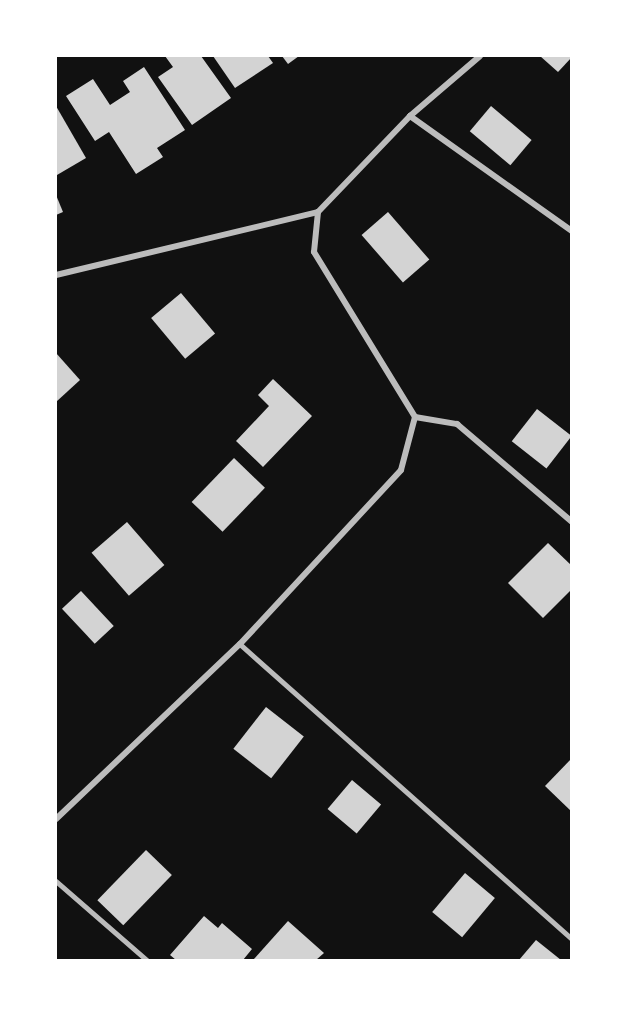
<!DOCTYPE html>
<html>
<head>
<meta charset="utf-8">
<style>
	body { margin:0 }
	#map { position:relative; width:627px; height:1016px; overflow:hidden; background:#111; font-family:Commissioner,sans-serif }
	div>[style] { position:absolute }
	.building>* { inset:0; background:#d3d3d3; transform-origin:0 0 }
	.service>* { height:4.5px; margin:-2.25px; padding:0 2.25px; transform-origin:2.25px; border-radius:2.25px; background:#bcbcbc }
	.minor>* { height:6px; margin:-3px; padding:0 3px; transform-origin:3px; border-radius:3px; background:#bcbcbc }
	span { translate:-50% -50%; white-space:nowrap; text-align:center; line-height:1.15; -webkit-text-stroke:6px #fff; paint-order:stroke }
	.frame { position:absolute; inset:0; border:57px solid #fff; pointer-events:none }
</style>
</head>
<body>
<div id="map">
	<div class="building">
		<div style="clip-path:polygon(165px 56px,201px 56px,231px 98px,192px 125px,158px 77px,173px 67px)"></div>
		<div style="clip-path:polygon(213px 56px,268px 56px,273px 63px,235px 88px)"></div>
		<div style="clip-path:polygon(282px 56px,299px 56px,288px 64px)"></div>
		<div style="clip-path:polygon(540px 56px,572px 56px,572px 57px,558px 72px)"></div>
		<div style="clip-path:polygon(144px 67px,185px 130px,157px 148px,163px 157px,136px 174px,109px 132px,95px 141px,66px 96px,93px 79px,110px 105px,130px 92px,123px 81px)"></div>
		<div style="clip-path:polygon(56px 106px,86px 158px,57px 175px,56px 172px)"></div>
		<div style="left:491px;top:106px;width:53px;height:33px;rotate:40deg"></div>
		<div style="clip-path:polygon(56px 195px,63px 212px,56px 215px)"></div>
		<div style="left:388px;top:212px;width:63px;height:35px;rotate:49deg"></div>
		<div style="left:181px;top:293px;width:53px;height:39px;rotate:50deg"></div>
		<div style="clip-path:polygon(56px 353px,80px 380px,56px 402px)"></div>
		<div style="clip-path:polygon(273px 379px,312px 416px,263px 467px,236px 441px,269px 406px,258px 395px)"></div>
		<div style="left:537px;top:409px;width:44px;height:41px;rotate:38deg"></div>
		<div style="left:234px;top:458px;width:43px;height:61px;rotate:44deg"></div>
		<div style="left:127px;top:522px;width:57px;height:47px;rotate:49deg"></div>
		<div style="clip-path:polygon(548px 543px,572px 566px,572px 589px,543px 618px,508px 583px)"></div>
		<div style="left:81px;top:591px;width:48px;height:26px;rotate:47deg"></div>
		<div style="left:266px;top:707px;width:48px;height:53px;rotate:38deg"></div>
		<div style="clip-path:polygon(572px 758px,572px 812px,545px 786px)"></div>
		<div style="left:352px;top:780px;width:38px;height:38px;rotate:40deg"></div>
		<div style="left:146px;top:850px;width:36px;height:70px;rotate:44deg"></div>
		<div style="left:465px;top:873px;width:39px;height:51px;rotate:40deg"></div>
		<div style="clip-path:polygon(204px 916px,218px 928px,222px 923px,252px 949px,243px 960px,176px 960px,170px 955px)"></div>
		<div style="clip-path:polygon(288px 921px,324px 953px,316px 960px,253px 960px)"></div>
		<div style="clip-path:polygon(536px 940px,561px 960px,519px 960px)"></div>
	</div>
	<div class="service">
		<div style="left:240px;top:644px;width:444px;rotate:41.6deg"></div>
		<div style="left:56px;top:881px;width:121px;rotate:41deg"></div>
	</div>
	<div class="minor">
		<div style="left:410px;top:116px;width:199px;rotate:35.4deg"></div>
		<div style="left:318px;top:212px;width:40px;rotate:95.7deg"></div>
		<div style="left:314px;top:252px;width:193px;rotate:58.5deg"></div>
		<div style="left:415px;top:417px;width:43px;rotate:9.5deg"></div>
		<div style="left:457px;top:424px;width:151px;rotate:40.4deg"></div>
		<div style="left:56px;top:275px;width:269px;rotate:-13.5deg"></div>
		<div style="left:318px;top:212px;width:133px;rotate:-46.2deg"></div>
		<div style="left:410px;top:116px;width:92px;rotate:-40.6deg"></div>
		<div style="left:56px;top:819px;width:254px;rotate:-43.6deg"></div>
		<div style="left:240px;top:644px;width:237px;rotate:-47.2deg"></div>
		<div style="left:401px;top:470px;width:55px;rotate:-75.2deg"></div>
	</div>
	<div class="frame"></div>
</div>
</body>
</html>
